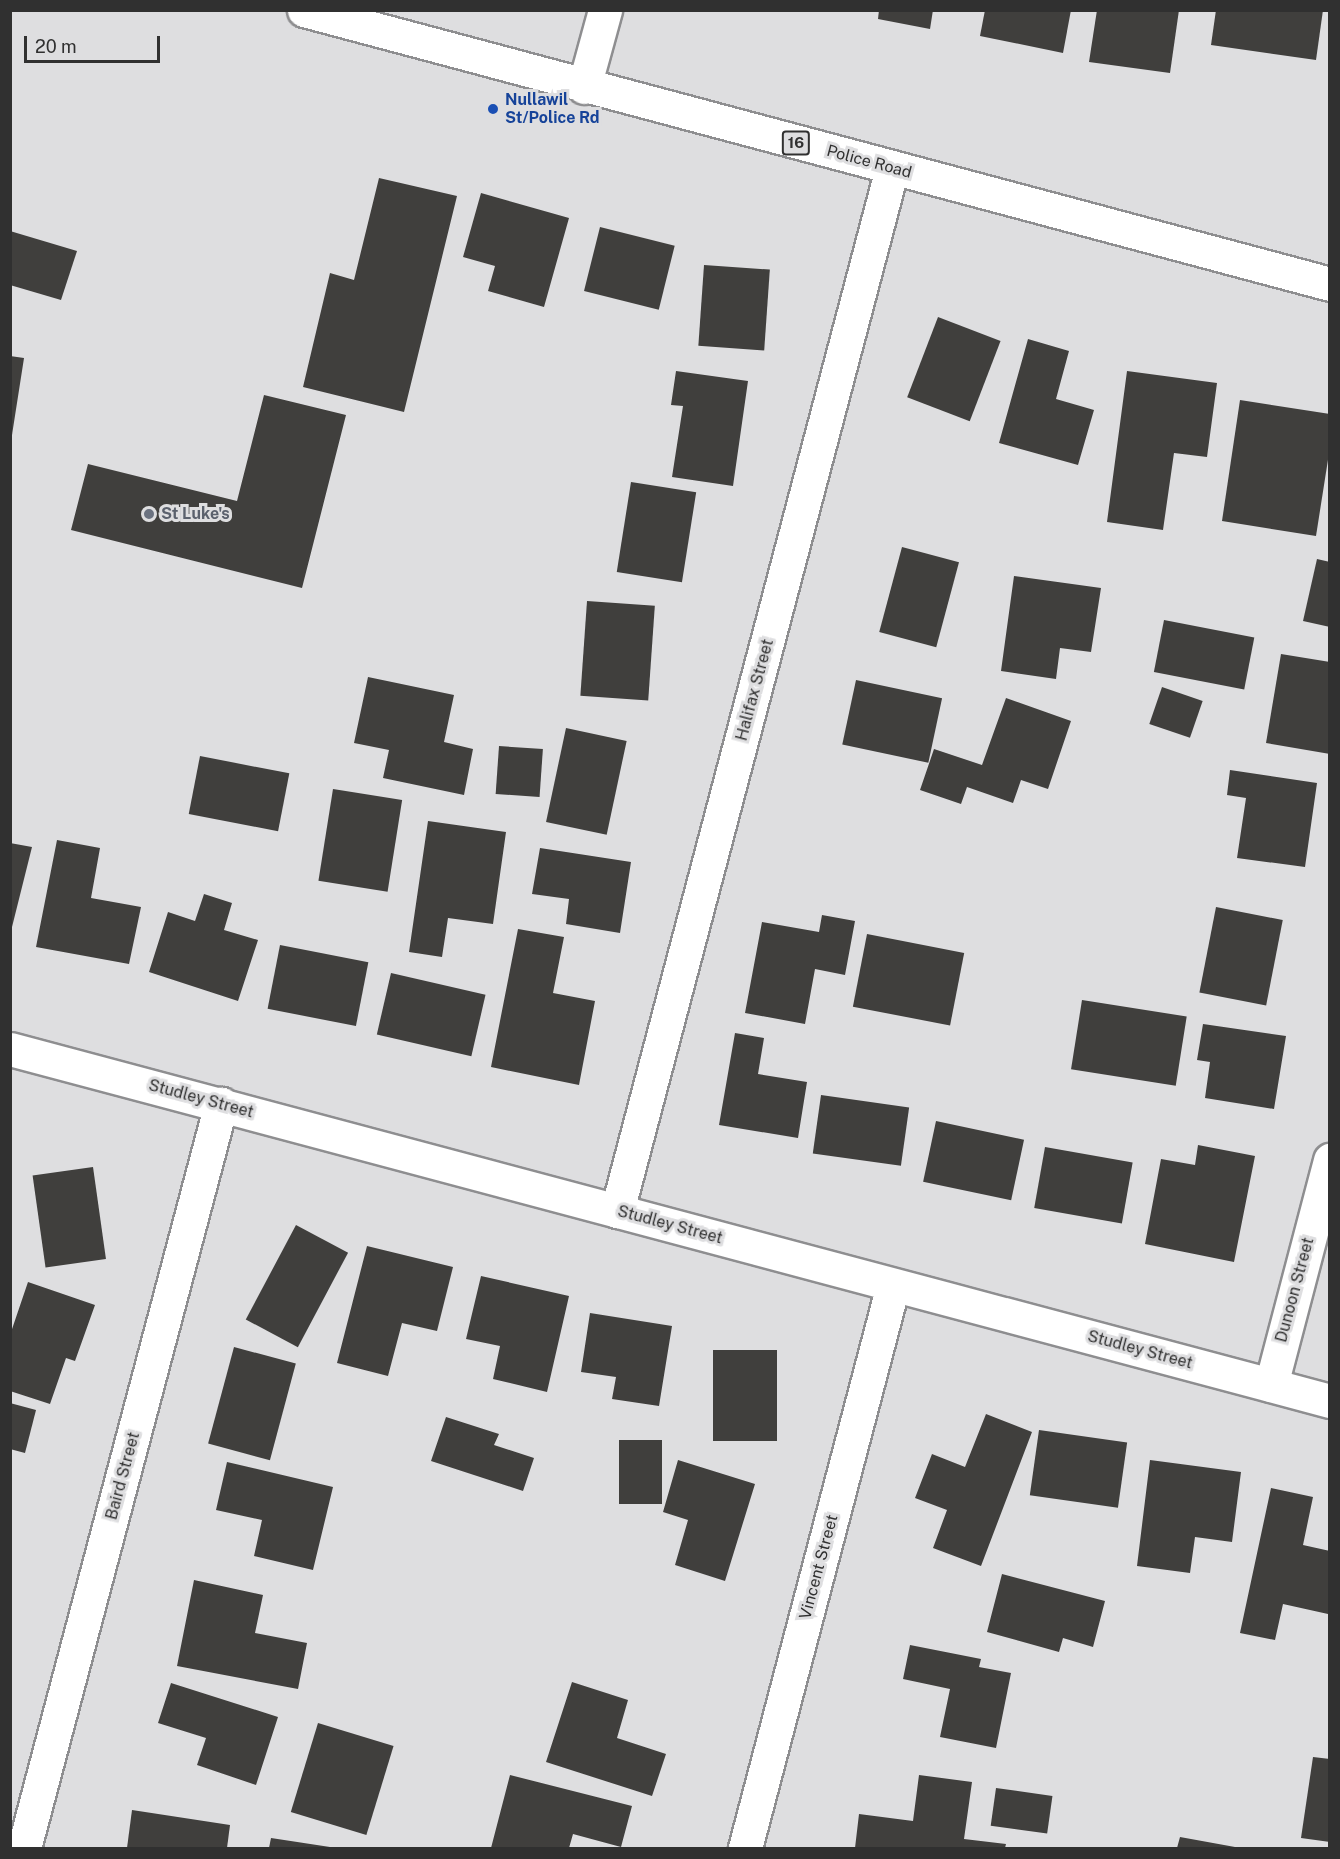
<!DOCTYPE html>
<html>
<head>
<meta charset="utf-8">
<style>
	body { margin:0 }
	#map { position:relative; width:1340px; height:1859px; overflow:hidden; background:#dedee0; font-family:"Public Sans",sans-serif }
	div>[style] { position:absolute }
	.building>* { inset:0; background:#403f3d; transform-origin:0 0 }
	.roads { filter:drop-shadow(2px 0 #8e8e90) drop-shadow(-2px 0 #8e8e90) drop-shadow(0 2px #8e8e90) drop-shadow(0 -2px #8e8e90) }
	.street>* { height:33px; margin:-16.5px; padding:0 16.5px; transform-origin:16.5px; border-radius:16.5px; background:#fff }
	.primary>* { height:33px; margin:-16.5px; padding:0 16.5px; transform-origin:16.5px; border-radius:16.5px; background:#fff }
	.dots>* { width:16px; height:16px; translate:-50% -50%; box-sizing:border-box; border:3px solid #dedee0; border-radius:50% }
	span { translate:-50% -50%; white-space:nowrap; text-align:center; line-height:1.15; -webkit-text-stroke:6px #dedee0; paint-order:stroke }
	.shield-label span { padding:2px 4px; background:#dedee0; border:2px solid; border-radius:4px; -webkit-text-stroke-width:0 }
	.shield-label { font-size:15px; color:#303030; font-weight:700 }
	.transit-label { font-size:16px; color:#164399; font-weight:700 }
	.left { translate:0 -50%; text-align:left }
	.street-label { font-size:16px; color:#303030 }
	.worship-label { font-size:16px; color:#5b616d; font-weight:700 }
	.frame { position:absolute; inset:0; border:12px solid #303030; pointer-events:none }
	.scale { position:absolute; left:24px; top:36px; width:136px; height:27px; box-sizing:border-box; border:3px solid #303030; border-top:0; padding-left:8px; font-size:18px; line-height:21px; white-space:nowrap; color:#303030; -webkit-text-stroke:4px #dedee0; paint-order:stroke }
</style>
</head>
<body>
<div id="map">
	<div class="building">
		<div style="clip-path:polygon(879px 10px,933px 10px,930px 29px,878px 19px)"></div>
		<div style="clip-path:polygon(985px 10px,1071px 10px,1063px 53px,980px 36px)"></div>
		<div style="clip-path:polygon(1097px 10px,1179px 10px,1170px 73px,1089px 62px)"></div>
		<div style="clip-path:polygon(1216px 10px,1323px 10px,1316px 60px,1211px 45px)"></div>
		<div style="clip-path:polygon(379px 178px,457px 196px,404px 412px,303px 387px,330px 273px,354px 280px)"></div>
		<div style="clip-path:polygon(481px 193px,569px 218px,544px 307px,488px 291px,495px 266px,463px 257px)"></div>
		<div style="left:600px;top:227px;width:77px;height:66px;rotate:14deg"></div>
		<div style="clip-path:polygon(10px 231px,77px 251px,61px 300px,10px 285px)"></div>
		<div style="left:704px;top:265px;width:66px;height:81px;rotate:4deg"></div>
		<div style="left:938px;top:317px;width:67px;height:86px;rotate:21deg"></div>
		<div style="clip-path:polygon(1028px 339px,1069px 351px,1056px 399px,1094px 410px,1078px 465px,999px 443px)"></div>
		<div style="clip-path:polygon(10px 356px,24px 358px,12px 435px,10px 435px)"></div>
		<div style="clip-path:polygon(676px 371px,748px 381px,733px 486px,672px 477px,683px 406px,671px 405px)"></div>
		<div style="clip-path:polygon(1127px 371px,1217px 383px,1207px 457px,1174px 453px,1163px 530px,1107px 522px)"></div>
		<div style="clip-path:polygon(264px 395px,346px 415px,302px 588px,71px 530px,88px 464px,237px 501px)"></div>
		<div style="clip-path:polygon(1240px 400px,1330px 414px,1330px 447px,1316px 536px,1222px 521px)"></div>
		<div style="left:631px;top:482px;width:66px;height:91px;rotate:9deg"></div>
		<div style="left:902px;top:547px;width:59px;height:88px;rotate:15deg"></div>
		<div style="clip-path:polygon(1317px 559px,1330px 562px,1330px 627px,1303px 621px)"></div>
		<div style="clip-path:polygon(1014px 576px,1101px 588px,1091px 652px,1060px 648px,1056px 679px,1001px 671px)"></div>
		<div style="left:587px;top:601px;width:68px;height:95px;rotate:4deg"></div>
		<div style="left:1164px;top:620px;width:92px;height:53px;rotate:11deg"></div>
		<div style="clip-path:polygon(1281px 654px,1330px 662px,1330px 754px,1266px 743px)"></div>
		<div style="clip-path:polygon(368px 677px,454px 695px,444px 742px,473px 749px,464px 795px,383px 778px,389px 750px,354px 743px)"></div>
		<div style="left:856px;top:680px;width:88px;height:66px;rotate:12deg"></div>
		<div style="left:1162px;top:687px;width:43px;height:39px;rotate:19deg"></div>
		<div style="clip-path:polygon(1006px 698px,1071px 721px,1048px 789px,1021px 780px,1013px 803px,967px 787px,961px 804px,920px 790px,934px 749px,982px 765px)"></div>
		<div style="left:566px;top:728px;width:62px;height:96px;rotate:12deg"></div>
		<div style="left:499px;top:746px;width:44px;height:48px;rotate:4deg"></div>
		<div style="left:200px;top:756px;width:91px;height:59px;rotate:11deg"></div>
		<div style="clip-path:polygon(1230px 770px,1317px 783px,1305px 867px,1237px 858px,1246px 798px,1227px 795px)"></div>
		<div style="left:333px;top:789px;width:70px;height:93px;rotate:9deg"></div>
		<div style="clip-path:polygon(428px 821px,506px 832px,493px 924px,448px 918px,442px 957px,409px 952px)"></div>
		<div style="clip-path:polygon(57px 840px,100px 848px,91px 898px,141px 907px,129px 964px,36px 947px)"></div>
		<div style="clip-path:polygon(10px 843px,32px 847px,11px 931px,10px 931px)"></div>
		<div style="clip-path:polygon(540px 848px,631px 862px,620px 933px,566px 924px,569px 899px,532px 894px)"></div>
		<div style="clip-path:polygon(204px 894px,232px 903px,224px 930px,258px 940px,238px 1001px,149px 972px,168px 912px,195px 921px)"></div>
		<div style="left:1216px;top:907px;width:68px;height:87px;rotate:11deg"></div>
		<div style="clip-path:polygon(822px 915px,855px 921px,845px 975px,815px 969px,805px 1024px,745px 1013px,762px 922px,819px 932px)"></div>
		<div style="clip-path:polygon(518px 929px,564px 937px,553px 993px,595px 1001px,579px 1085px,491px 1067px)"></div>
		<div style="left:867px;top:934px;width:99px;height:74px;rotate:11deg"></div>
		<div style="left:280px;top:945px;width:90px;height:65px;rotate:11deg"></div>
		<div style="left:391px;top:973px;width:97px;height:63px;rotate:13deg"></div>
		<div style="left:1082px;top:1000px;width:106px;height:70px;rotate:9deg"></div>
		<div style="clip-path:polygon(1203px 1024px,1286px 1036px,1274px 1109px,1205px 1098px,1210px 1062px,1197px 1060px)"></div>
		<div style="clip-path:polygon(735px 1033px,764px 1038px,758px 1074px,807px 1082px,798px 1138px,719px 1125px)"></div>
		<div style="left:821px;top:1095px;width:89px;height:59px;rotate:8deg"></div>
		<div style="left:936px;top:1121px;width:90px;height:62px;rotate:12deg"></div>
		<div style="clip-path:polygon(1198px 1145px,1255px 1156px,1234px 1262px,1145px 1244px,1161px 1159px,1195px 1165px)"></div>
		<div style="left:1045px;top:1147px;width:89px;height:62px;rotate:10deg"></div>
		<div style="left:93px;top:1167px;width:93px;height:61px;rotate:82deg"></div>
		<div style="left:296px;top:1225px;width:59px;height:107px;rotate:28deg"></div>
		<div style="clip-path:polygon(367px 1246px,453px 1267px,437px 1331px,402px 1323px,388px 1376px,337px 1363px)"></div>
		<div style="clip-path:polygon(481px 1276px,569px 1296px,547px 1392px,493px 1379px,500px 1346px,466px 1339px)"></div>
		<div style="clip-path:polygon(28px 1282px,95px 1305px,75px 1361px,66px 1358px,50px 1404px,10px 1391px,10px 1335px)"></div>
		<div style="clip-path:polygon(590px 1313px,672px 1326px,659px 1406px,612px 1399px,616px 1377px,581px 1372px)"></div>
		<div style="left:234px;top:1347px;width:64px;height:100px;rotate:15deg"></div>
		<div style="left:713px;top:1350px;width:64px;height:91px"></div>
		<div style="clip-path:polygon(10px 1403px,36px 1410px,25px 1453px,10px 1449px)"></div>
		<div style="clip-path:polygon(986px 1414px,1032px 1432px,981px 1566px,933px 1548px,947px 1510px,915px 1498px,932px 1454px,965px 1467px)"></div>
		<div style="clip-path:polygon(446px 1417px,499px 1434px,494px 1445px,534px 1458px,523px 1491px,431px 1461px)"></div>
		<div style="left:1039px;top:1430px;width:89px;height:66px;rotate:8deg"></div>
		<div style="left:619px;top:1440px;width:43px;height:64px"></div>
		<div style="clip-path:polygon(678px 1460px,755px 1484px,725px 1581px,675px 1565px,688px 1520px,663px 1512px)"></div>
		<div style="clip-path:polygon(1150px 1460px,1241px 1472px,1232px 1542px,1195px 1537px,1190px 1573px,1137px 1566px)"></div>
		<div style="clip-path:polygon(227px 1462px,333px 1487px,313px 1570px,254px 1556px,262px 1520px,216px 1510px)"></div>
		<div style="clip-path:polygon(1271px 1488px,1313px 1497px,1303px 1545px,1330px 1551px,1328px 1614px,1283px 1604px,1275px 1640px,1240px 1633px)"></div>
		<div style="clip-path:polygon(1002px 1574px,1105px 1601px,1093px 1647px,1063px 1638px,1059px 1652px,987px 1632px)"></div>
		<div style="clip-path:polygon(194px 1580px,263px 1595px,255px 1633px,307px 1643px,298px 1689px,177px 1666px)"></div>
		<div style="clip-path:polygon(910px 1645px,981px 1659px,979px 1667px,1011px 1673px,996px 1748px,940px 1737px,950px 1689px,903px 1679px)"></div>
		<div style="clip-path:polygon(572px 1682px,628px 1700px,617px 1738px,666px 1754px,652px 1796px,546px 1762px)"></div>
		<div style="clip-path:polygon(171px 1683px,278px 1717px,256px 1785px,197px 1765px,206px 1738px,158px 1723px)"></div>
		<div style="left:318px;top:1723px;width:79px;height:93px;rotate:17deg"></div>
		<div style="clip-path:polygon(1313px 1757px,1330px 1759px,1330px 1842px,1301px 1838px)"></div>
		<div style="clip-path:polygon(510px 1775px,632px 1806px,621px 1847px,573px 1834px,569px 1848px,491px 1848px)"></div>
		<div style="clip-path:polygon(919px 1775px,972px 1782px,964px 1839px,1006px 1844px,1005px 1848px,855px 1848px,859px 1814px,913px 1821px)"></div>
		<div style="left:996px;top:1788px;width:57px;height:38px;rotate:8deg"></div>
		<div style="clip-path:polygon(132px 1810px,230px 1825px,227px 1848px,127px 1848px)"></div>
		<div style="clip-path:polygon(1180px 1837px,1235px 1847px,1235px 1848px,1177px 1848px)"></div>
		<div style="clip-path:polygon(271px 1838px,330px 1847px,330px 1848px,269px 1848px)"></div>
	</div>
	<div class="roads">
		<div class="street">
			<div style="left:584px;top:87px;width:80px;rotate:-74.7deg"></div>
			<div style="left:10px;top:1049px;width:1366px;rotate:14.93deg"></div>
			<div style="left:617px;top:1211px;width:1079px;rotate:-75.23deg"></div>
			<div style="left:1271px;top:1385px;width:233px;rotate:-75.3deg"></div>
			<div style="left:24px;top:1848px;width:770px;rotate:-75.17deg"></div>
			<div style="left:745px;top:1848px;width:582px;rotate:-75.27deg"></div>
		</div>
		<div class="primary">
			<div style="left:304px;top:10px;width:1062px;rotate:14.95deg"></div>
		</div>
	</div>
	<div class="dots">
		<div style="left:493px;top:109px;background:#1a4fb4"></div>
		<div style="left:149px;top:514px;background:#6b7280"></div>
	</div>
	<div class="shield-label">
		<span style="left:796px;top:143px">16</span>
	</div>
	<div class="transit-label">
		<span class="left" style="left:505px;top:109px">Nullawil<br>St/Police Rd</span>
	</div>
	<div class="street-label">
		<span style="left:869px;top:162px;rotate:15deg">Police Road</span>
		<span style="left:755px;top:690px;rotate:-75deg">Halifax Street</span>
		<span style="left:201px;top:1099px;rotate:15deg">Studley Street</span>
		<span style="left:670px;top:1225px;rotate:15deg">Studley Street</span>
		<span style="left:1295px;top:1290px;rotate:-75deg">Dunoon Street</span>
		<span style="left:1140px;top:1350px;rotate:15deg">Studley Street</span>
		<span style="left:123px;top:1476px;rotate:-75deg">Baird Street</span>
		<span style="left:819px;top:1567px;rotate:-75deg">Vincent Street</span>
	</div>
	<div class="worship-label">
		<span class="left" style="left:161px;top:514px">St Luke's</span>
	</div>
	<div class="frame"></div>
	<div class="scale">20 m</div>
</div>
</body>
</html>
